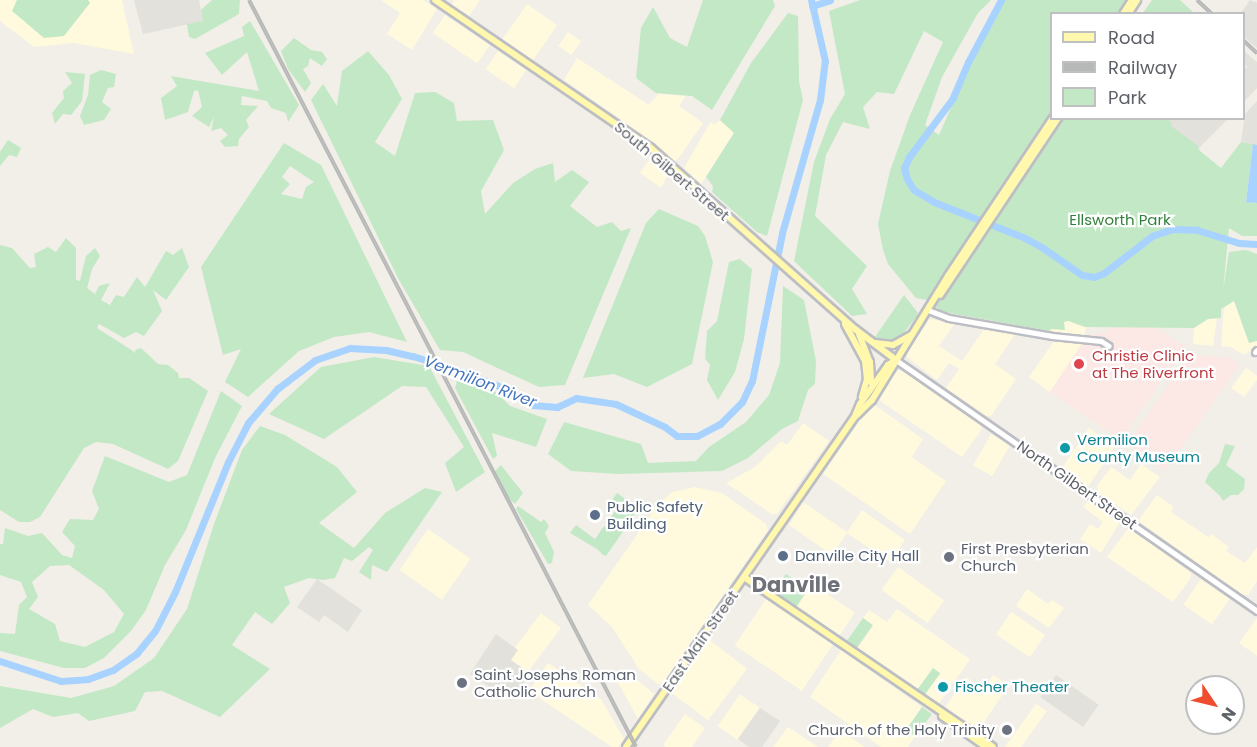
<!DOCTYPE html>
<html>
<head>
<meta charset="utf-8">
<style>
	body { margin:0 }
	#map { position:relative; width:1257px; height:747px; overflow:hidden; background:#f1efe7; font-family:Poppins,sans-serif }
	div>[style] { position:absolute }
	.commercial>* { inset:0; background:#fffade; transform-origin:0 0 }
	.industrial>* { inset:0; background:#e2e1db; transform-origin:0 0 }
	.medical>* { inset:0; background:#fce8e4 }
	.green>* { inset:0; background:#c3e8c6; transform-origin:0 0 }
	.water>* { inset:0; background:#a8d2ff }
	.river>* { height:7px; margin:-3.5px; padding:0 3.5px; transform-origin:3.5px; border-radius:3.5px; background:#a8d2ff }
	.roads { filter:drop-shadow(2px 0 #bcbec4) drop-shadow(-2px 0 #bcbec4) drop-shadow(0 2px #bcbec4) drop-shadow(0 -2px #bcbec4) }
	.secondary>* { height:5px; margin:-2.5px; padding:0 2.5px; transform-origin:2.5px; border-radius:2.5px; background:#fff }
	.primary>* { height:6px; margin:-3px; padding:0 3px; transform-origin:3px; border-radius:3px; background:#fff8ad }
	.rail>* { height:4px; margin-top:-2px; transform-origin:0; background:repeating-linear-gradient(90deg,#fff 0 4.5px,#b7b8b8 0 9px); box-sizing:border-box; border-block:2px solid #b7b8b8 }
	.dots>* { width:16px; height:16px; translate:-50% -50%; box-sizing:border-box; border:3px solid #fff; border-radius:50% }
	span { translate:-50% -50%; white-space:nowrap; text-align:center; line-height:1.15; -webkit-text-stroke:4.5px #fff; paint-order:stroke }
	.street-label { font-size:15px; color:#5e6167 }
	.park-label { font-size:15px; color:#32823c }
	.health-label { font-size:15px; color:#be3a42 }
	.left { translate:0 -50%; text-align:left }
	.culture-label { font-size:15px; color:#0d838f }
	.service-label { font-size:15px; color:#4e5e75 }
	.worship-label { font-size:15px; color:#5b616d }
	.right { translate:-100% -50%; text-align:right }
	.water-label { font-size:16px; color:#4375bf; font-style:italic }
	.district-label { font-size:21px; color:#6f7379; font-weight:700 }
	.legend { position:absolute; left:1050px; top:12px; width:195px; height:108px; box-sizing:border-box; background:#fff; border:2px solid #bfc0c2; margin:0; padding:8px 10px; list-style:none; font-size:18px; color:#5e6167 }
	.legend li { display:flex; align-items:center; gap:12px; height:30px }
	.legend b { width:30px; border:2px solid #bfc0c2 }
	.north { position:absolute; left:1185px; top:675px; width:60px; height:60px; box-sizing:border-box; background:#fff; border:2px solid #bfc0c2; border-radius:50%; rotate:125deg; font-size:16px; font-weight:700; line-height:24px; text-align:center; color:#5e6167 }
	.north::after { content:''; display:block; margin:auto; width:21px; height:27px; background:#ee4e2f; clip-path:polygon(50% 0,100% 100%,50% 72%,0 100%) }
</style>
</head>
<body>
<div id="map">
	<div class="commercial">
		<div style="clip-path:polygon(0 0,122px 0,134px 54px,74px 43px,34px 47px,0 21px)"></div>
		<div style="clip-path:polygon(381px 0,423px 0,437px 9px,412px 50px,387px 34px,400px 13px)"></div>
		<div style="clip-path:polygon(454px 0,480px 0,469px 16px,452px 5px)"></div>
		<div style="left:527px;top:4px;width:37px;height:43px;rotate:35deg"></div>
		<div style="left:445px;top:15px;width:54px;height:22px;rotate:34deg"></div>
		<div style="left:568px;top:32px;width:16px;height:17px;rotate:35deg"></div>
		<div style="left:498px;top:51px;width:34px;height:22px;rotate:34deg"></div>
		<div style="clip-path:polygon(577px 58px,649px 105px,658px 94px,686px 96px,679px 106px,703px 123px,678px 159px,675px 161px,630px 126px,564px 80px)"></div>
		<div style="clip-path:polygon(720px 120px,734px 133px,701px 184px,684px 168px,710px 123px,715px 124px)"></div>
		<div style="clip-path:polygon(651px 157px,669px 172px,661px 188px,640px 173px)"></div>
		<div style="clip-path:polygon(1235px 300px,1246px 336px,1257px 337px,1257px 346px,1244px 355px,1231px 347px,1221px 346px,1224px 308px)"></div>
		<div style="clip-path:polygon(1210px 317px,1217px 317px,1213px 346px,1193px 344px,1194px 328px)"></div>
		<div style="clip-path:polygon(1054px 318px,1088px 322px,1084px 335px,1055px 332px,1050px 331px)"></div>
		<div style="clip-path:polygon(930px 319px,955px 323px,939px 346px,962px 361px,985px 328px,1016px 333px,995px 364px,1016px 379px,991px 416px,986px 416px,946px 388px,959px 369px,949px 363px,937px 380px,907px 357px,906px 352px)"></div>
		<div style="clip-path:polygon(1054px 341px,1082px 344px,1050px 392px,1029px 377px)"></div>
		<div style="clip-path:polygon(1246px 368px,1257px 376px,1257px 380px,1244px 397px,1231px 388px)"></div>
		<div style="clip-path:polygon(898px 370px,904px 371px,980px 424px,982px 429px,962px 457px,876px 398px)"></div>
		<div style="clip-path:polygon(872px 403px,923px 439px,912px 457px,946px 481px,910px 534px,823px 474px)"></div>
		<div style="clip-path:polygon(803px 423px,829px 441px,777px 514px,772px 514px,726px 483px,755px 467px,781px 441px,787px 445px)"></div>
		<div style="left:1089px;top:428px;width:32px;height:49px;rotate:34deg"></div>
		<div style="left:991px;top:434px;width:22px;height:36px;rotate:30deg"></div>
		<div style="clip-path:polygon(1141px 464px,1160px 477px,1131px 515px,1099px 494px,1097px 486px,1111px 467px,1130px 480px)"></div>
		<div style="clip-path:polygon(695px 487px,722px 493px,766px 524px,768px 530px,663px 683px,658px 684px,639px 669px,612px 627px,588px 605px,659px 503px,673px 492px)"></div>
		<div style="clip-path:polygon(1157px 495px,1174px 507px,1171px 512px,1208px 537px,1211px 534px,1229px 547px,1226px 551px,1245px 563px,1257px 547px,1257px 581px,1248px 595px,1242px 595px,1140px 522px,1140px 518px)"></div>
		<div style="clip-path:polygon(1088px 501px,1120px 522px,1101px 553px,1080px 539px,1090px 524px,1098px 529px,1103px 522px,1083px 507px)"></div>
		<div style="clip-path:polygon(803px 502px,847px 532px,862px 510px,905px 540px,890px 562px,847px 533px,832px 555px,789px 525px)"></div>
		<div style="left:428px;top:529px;width:52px;height:50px;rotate:35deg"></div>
		<div style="clip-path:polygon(1132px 529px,1191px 573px,1190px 579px,1173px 602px,1107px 557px,1127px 530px)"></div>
		<div style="left:898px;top:567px;width:57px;height:28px;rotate:36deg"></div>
		<div style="left:1201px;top:579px;width:35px;height:31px;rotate:35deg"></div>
		<div style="left:811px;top:583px;width:53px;height:28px;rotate:34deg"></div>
		<div style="clip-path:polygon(1027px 589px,1048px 604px,1052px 600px,1064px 608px,1049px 628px,1016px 606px)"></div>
		<div style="left:766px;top:599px;width:81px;height:56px;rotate:34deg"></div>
		<div style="clip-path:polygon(897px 609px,970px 659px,938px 705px,857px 649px,873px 626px,863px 618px,869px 610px,887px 622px)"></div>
		<div style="left:1011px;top:612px;width:41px;height:27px;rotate:34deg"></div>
		<div style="left:541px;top:613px;width:25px;height:56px;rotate:37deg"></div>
		<div style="clip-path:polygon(1257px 618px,1257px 656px,1239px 643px)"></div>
		<div style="left:708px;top:639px;width:49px;height:65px;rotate:37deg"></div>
		<div style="clip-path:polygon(841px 650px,922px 707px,906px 730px,915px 736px,908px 747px,881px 747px,810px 697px)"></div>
		<div style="clip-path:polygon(548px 663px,601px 699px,624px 739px,618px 747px,612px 747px,529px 691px)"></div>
		<div style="clip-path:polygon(627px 671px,654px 694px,638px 719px,615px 677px)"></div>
		<div style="clip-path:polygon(993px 675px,1009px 685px,978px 731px,944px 709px,966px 677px,983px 689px)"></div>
		<div style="left:740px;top:694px;width:24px;height:39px;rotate:35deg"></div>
		<div style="clip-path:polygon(1036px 704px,1047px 711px,1021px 747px,1005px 747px)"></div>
		<div style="clip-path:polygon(685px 714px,705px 728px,692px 747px,666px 747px,663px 745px)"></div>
		<div style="clip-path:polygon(788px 727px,818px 747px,773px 747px)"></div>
		<div style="clip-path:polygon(840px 730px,845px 734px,865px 747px,828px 747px)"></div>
	</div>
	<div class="industrial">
		<div style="clip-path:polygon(134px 0,199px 0,203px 21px,143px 34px)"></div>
		<div style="clip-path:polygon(1250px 0,1257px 3px,1257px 48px,1244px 37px,1244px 14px,1241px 13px)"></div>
		<div style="clip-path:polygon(1244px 51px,1257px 62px,1257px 88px,1244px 102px,1244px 71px,1247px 66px,1244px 64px)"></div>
		<div style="clip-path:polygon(1257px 101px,1257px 145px,1241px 142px,1245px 114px)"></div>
		<div style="clip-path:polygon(1168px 119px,1228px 119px,1199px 148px,1170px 126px,1172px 123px)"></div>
		<div style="clip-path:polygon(317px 579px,362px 610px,348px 632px,324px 615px,319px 622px,297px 607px)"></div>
		<div style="clip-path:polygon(496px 634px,518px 650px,511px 660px,530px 673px,511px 701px,470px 674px)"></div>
		<div style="left:1056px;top:675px;width:52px;height:27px;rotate:35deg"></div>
		<div style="clip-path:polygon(760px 708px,780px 721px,762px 747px,749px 747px,738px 739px)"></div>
	</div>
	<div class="medical">
		<div style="clip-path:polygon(1121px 322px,1149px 323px,1180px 344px,1187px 344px,1121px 440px,1050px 392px,1088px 335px,1104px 333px)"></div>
		<div style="clip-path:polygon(1189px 355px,1229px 357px,1240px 364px,1165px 471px,1127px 444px)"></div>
	</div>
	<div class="green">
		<div style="clip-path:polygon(17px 0,88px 0,90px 3px,64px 36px,44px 38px,12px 11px)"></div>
		<div style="clip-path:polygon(212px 0,240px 0,239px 14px,195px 39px,189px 37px,187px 24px,203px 21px,201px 10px)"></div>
		<div style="clip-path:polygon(703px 0,773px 0,775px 6px,712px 110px,692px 96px,656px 93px,636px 78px,641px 28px,653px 7px,670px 38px,687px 47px)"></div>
		<div style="clip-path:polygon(860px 0,991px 0,978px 13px,942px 77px,925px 125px,939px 135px,969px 66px,1004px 0,1126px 0,1117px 13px,1052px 14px,1051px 113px,1004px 187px,1012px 193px,1016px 190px,1063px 119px,1168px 119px,1172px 123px,1171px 126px,1197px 145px,1200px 151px,1221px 168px,1241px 142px,1253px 144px,1246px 201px,1257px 203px,1257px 236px,1242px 236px,1229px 228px,1223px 291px,1229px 252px,1246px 250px,1257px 254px,1257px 341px,1249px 343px,1234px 301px,1221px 309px,1221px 318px,1208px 319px,1194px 328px,1085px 327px,1068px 321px,1064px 322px,1065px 330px,1051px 329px,1050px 331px,955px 314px,940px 310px,927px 300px,916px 298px,888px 264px,883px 250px,878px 224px,890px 171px,910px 115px,943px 42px,924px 31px,894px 94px,877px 92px,863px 107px,870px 129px,843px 122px,826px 155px,815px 216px,867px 266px,852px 289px,867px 314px,852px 316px,794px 261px,814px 162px,830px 119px,845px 94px,829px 11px)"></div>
		<div style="clip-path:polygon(1152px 0,1180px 0,1194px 13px,1143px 13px)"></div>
		<div style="clip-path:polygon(788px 13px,798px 16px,799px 81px,803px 100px,767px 236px,757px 232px,712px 192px,713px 186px,706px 177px,734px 133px,720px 120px,751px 63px)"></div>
		<div style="clip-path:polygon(250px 21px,299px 105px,288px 122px,286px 113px,271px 108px,267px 101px,242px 96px,241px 105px,258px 106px,246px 120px,249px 127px,239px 139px,238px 146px,225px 147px,220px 141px,228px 135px,221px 128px,211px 131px,214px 117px,209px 127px,192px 116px,202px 107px,198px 90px,194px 91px,188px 112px,165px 120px,161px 98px,177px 86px,171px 76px,259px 91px,247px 52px,222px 75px,205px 53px,244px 36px,242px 27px)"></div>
		<div style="clip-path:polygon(294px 38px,311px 50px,322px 52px,327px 59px,322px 66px,310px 58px,308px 66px,303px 69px,311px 83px,305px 92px,288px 69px,281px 51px)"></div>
		<div style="clip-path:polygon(368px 51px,389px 75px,402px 99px,375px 142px,395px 156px,415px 93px,435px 92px,454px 103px,457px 121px,493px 120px,504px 150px,481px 191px,485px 214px,513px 183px,535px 169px,553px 163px,555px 182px,572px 170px,589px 182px,570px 206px,597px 227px,612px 222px,621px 231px,631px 228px,565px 385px,539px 387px,463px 352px,440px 350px,399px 280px,311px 100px,323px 84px,337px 106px,342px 71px)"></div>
		<div style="clip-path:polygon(101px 70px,116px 74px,114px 87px,108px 88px,102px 102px,111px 109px,104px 120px,84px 125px,80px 116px,88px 95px,90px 75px)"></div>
		<div style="clip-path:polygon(65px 72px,85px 74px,82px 101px,71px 115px,63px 114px,55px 124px,52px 113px,64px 98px,63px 91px,72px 83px)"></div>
		<div style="clip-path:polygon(8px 140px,21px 148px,17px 157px,9px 155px,0 166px,0 152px)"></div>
		<div style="clip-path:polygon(evenodd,284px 143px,321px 165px,407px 342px,369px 332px,334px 337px,299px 351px,248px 397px,225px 382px,241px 349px,223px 355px,201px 267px,284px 143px,290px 166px,314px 182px,306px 187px,302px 199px,281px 194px,290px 184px,282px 177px,290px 166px)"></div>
		<div style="clip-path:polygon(659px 209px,698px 226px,705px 236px,713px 262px,692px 364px,647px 387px,614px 374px,583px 378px,646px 223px)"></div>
		<div style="clip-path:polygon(66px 238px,76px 248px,76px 280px,80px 281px,86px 256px,95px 248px,100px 256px,92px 269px,87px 288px,95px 294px,99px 286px,110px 283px,101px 300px,110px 305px,116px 295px,124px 297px,137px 277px,145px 287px,166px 251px,173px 255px,182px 248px,189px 267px,166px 300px,153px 290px,162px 311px,144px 336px,136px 332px,124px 338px,99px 324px,97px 328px,136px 353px,135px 350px,141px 348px,158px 364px,168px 365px,178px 373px,179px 378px,189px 378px,208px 391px,178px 461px,168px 469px,113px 444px,96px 442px,84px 448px,40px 517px,30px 522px,19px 522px,0 510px,0 245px,12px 248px,30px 268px,36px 267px,34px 254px,48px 247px,56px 252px)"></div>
		<div style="clip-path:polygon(740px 259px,752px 269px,744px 339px,735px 372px,718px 400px,707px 380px,710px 365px,705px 359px,707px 331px,717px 321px,729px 262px)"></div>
		<div style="clip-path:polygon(783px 286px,804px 300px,816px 361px,815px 384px,808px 390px,798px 421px,782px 429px,748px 458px,722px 471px,619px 474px,571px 471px,548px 454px,564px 422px,641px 444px,648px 463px,696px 461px,709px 447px,746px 422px,769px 395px,780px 363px)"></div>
		<div style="clip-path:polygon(904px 295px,918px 313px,917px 316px,899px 339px,888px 342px,877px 339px,875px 337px)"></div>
		<div style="clip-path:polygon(374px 357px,429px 366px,485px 472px,456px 492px,445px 463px,464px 447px,426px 387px,402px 386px,324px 439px,269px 414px,321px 367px)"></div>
		<div style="clip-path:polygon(458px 376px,496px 392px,510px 406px,547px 419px,536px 447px,492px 433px,497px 456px,493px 459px,455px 388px)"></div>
		<div style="clip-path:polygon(evenodd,221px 391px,242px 406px,215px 458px,186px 530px,165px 565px,146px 610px,131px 631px,104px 658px,85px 668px,64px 668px,0 651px,0 633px,15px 634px,19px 605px,27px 597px,21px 582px,0 575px,0 544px,3px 544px,5px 528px,28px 536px,42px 533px,62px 555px,72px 558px,75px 546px,62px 532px,70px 519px,93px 520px,99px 509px,92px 491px,105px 456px,169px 482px,187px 475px,221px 391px,69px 565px,104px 590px,124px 614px,114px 632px,85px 647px,60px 641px,55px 624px,29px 609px,38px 597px,32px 582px,50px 566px,69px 565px)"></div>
		<div style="clip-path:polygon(260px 426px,285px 435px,337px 467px,357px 492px,319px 523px,354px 548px,385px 513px,425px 488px,442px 492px,387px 572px,372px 565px,371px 580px,359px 572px,373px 550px,369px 547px,352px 561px,344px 558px,335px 578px,323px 580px,309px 578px,284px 587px,290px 603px,272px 624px,255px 612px,232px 645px,270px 669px,220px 717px,162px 691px,145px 692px,135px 711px,89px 721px,78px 713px,53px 717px,33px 709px,0 728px,0 686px,71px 698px,114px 686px,154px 658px,187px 609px,214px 524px,242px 450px)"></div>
		<div style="clip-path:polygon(1225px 444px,1235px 446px,1226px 465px,1245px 479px,1244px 489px,1238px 495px,1231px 495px,1223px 501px,1220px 496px,1205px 482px,1209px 473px,1219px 463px)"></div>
		<div style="clip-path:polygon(501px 465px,523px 493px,515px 504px,509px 499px,495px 471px)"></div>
		<div style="clip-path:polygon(617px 493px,631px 503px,636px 513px,606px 556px,603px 555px,597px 549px,570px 533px,576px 525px,595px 539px,604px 526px,607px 529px,610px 525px,607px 522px,616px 510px,606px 502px,610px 503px)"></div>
		<div style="clip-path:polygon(518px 506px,541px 522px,544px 519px,549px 526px,545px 533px,554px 552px,552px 563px,548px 564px,516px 509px)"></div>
		<div style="left:786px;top:574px;width:27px;height:22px;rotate:34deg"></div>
		<div style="left:863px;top:618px;width:12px;height:29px;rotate:35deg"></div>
		<div style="left:933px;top:668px;width:9px;height:27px;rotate:36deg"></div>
		<div style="left:922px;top:707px;width:12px;height:28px;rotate:35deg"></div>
	</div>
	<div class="water">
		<div style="clip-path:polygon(1253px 144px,1257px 145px,1257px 203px,1246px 202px)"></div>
	</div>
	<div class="river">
		<div style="left:1001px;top:0;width:70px;rotate:118deg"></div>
		<div style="left:968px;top:62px;width:39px;rotate:113deg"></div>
		<div style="left:953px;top:98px;width:74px;rotate:126.7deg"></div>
		<div style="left:909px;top:157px;width:12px;rotate:114deg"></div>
		<div style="left:904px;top:168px;width:11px;rotate:75deg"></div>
		<div style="left:907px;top:179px;width:13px;rotate:58deg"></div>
		<div style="left:914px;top:190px;width:23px;rotate:31deg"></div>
		<div style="left:934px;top:202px;width:98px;rotate:21.6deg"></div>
		<div style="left:1025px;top:238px;width:21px;rotate:29deg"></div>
		<div style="left:1043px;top:248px;width:47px;rotate:34.7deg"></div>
		<div style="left:1082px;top:275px;width:12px;rotate:9deg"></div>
		<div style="left:1094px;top:277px;width:11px;rotate:-22deg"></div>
		<div style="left:1104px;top:273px;width:61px;rotate:-37.6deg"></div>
		<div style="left:1152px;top:236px;width:21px;rotate:-19deg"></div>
		<div style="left:1172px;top:229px;width:25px;rotate:2deg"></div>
		<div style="left:1197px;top:230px;width:44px;rotate:17.2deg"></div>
		<div style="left:1239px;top:243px;width:18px;rotate:3deg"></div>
		<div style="left:812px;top:6px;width:19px;rotate:-18deg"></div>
		<div style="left:0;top:661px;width:64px;rotate:18.2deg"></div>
		<div style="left:61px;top:681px;width:27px;rotate:-4deg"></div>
		<div style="left:88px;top:679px;width:27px;rotate:-20deg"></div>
		<div style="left:113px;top:670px;width:29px;rotate:-35deg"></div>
		<div style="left:137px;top:653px;width:28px;rotate:-51deg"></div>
		<div style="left:155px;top:631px;width:44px;rotate:-62.9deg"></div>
		<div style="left:175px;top:592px;width:140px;rotate:-67.8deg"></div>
		<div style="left:228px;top:462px;width:44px;rotate:-62.9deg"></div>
		<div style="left:248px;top:423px;width:45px;rotate:-49.5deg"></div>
		<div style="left:277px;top:389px;width:48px;rotate:-37.3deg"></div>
		<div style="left:315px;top:360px;width:37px;rotate:-19deg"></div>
		<div style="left:350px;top:348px;width:36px;rotate:3deg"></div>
		<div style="left:386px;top:350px;width:28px;rotate:13deg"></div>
		<div style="left:413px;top:356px;width:58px;rotate:18.1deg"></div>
		<div style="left:468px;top:374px;width:41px;rotate:21.5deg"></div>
		<div style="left:506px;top:389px;width:31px;rotate:31deg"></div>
		<div style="left:533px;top:405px;width:24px;rotate:5deg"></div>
		<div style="left:557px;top:407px;width:21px;rotate:-25deg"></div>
		<div style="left:576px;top:398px;width:40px;rotate:8.5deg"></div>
		<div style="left:616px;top:404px;width:54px;rotate:25.1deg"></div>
		<div style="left:665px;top:427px;width:15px;rotate:37deg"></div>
		<div style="left:677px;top:436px;width:20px"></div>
		<div style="left:697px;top:436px;width:26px;rotate:-28deg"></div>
		<div style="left:720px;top:424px;width:31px;rotate:-45deg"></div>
		<div style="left:742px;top:402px;width:23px;rotate:-65deg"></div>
		<div style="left:752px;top:381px;width:151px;rotate:-78.5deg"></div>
		<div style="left:782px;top:233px;width:138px;rotate:-74.1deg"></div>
		<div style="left:820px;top:100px;width:39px;rotate:-83deg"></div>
		<div style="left:825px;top:61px;width:63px;rotate:-102.9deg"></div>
	</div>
	<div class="roads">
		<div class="secondary">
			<div style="left:928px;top:310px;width:22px;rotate:21deg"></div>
			<div style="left:949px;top:318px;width:105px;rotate:9.9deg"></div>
			<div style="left:1052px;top:336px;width:49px;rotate:5.8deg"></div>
			<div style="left:1101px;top:341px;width:9px;rotate:32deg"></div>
			<div style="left:1255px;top:352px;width:3px;rotate:-45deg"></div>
			<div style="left:896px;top:360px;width:440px;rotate:34.8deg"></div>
		</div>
		<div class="primary">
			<div style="left:435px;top:0;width:262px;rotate:34.4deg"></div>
			<div style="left:651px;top:148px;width:273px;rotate:41.6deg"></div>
			<div style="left:855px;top:329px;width:51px;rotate:37.1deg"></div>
			<div style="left:1123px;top:14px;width:17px;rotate:-57deg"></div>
			<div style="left:1128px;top:14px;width:17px;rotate:-57deg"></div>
			<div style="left:940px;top:295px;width:213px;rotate:-56.3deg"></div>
			<div style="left:845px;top:324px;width:42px;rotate:61.6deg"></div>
			<div style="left:865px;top:361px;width:18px;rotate:84deg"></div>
			<div style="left:867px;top:379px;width:19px;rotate:106deg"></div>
			<div style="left:859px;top:334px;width:30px;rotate:69deg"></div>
			<div style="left:870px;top:362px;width:20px;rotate:87deg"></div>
			<div style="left:875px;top:343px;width:18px;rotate:6deg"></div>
			<div style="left:893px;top:345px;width:21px;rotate:-29deg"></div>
			<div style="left:857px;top:415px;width:21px;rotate:-45deg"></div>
			<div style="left:872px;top:400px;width:145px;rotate:-58.5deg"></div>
			<div style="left:948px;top:276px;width:190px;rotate:-56.4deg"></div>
			<div style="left:744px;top:577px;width:301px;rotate:34.3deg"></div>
			<div style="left:942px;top:716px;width:54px;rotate:35.2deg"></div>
			<div style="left:626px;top:747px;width:402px;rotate:-55.3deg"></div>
			<div style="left:855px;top:416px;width:13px;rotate:-67deg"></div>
			<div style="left:860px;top:404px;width:48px;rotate:-54.3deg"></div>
			<div style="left:888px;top:365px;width:9px;rotate:-32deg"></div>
		</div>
	</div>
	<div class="rail">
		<div style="left:249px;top:0;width:841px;rotate:62.61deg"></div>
		<div style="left:1197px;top:0;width:21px;rotate:43deg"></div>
		<div style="left:1244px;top:41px;width:18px;rotate:43deg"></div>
	</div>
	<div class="dots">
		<div style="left:1079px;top:364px;background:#e0444e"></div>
		<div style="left:1065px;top:448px;background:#0f9aa8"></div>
		<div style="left:595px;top:515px;background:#5c6f8a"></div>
		<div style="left:783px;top:556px;background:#5c6f8a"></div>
		<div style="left:949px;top:557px;background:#6b7280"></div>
		<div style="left:462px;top:683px;background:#6b7280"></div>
		<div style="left:943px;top:687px;background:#0f9aa8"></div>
		<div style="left:1007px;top:730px;background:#6b7280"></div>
	</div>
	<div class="street-label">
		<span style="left:672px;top:171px;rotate:40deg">South Gilbert Street</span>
		<span style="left:1077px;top:485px;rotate:35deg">North Gilbert Street</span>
		<span style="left:700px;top:641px;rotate:-55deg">East Main Street</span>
	</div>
	<div class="park-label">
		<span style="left:1120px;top:220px">Ellsworth Park</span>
	</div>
	<div class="health-label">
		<span class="left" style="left:1092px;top:364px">Christie Clinic<br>at The Riverfront</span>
	</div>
	<div class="culture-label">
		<span class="left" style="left:1077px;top:448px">Vermilion<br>County Museum</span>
		<span class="left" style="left:955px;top:687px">Fischer Theater</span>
	</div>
	<div class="service-label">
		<span class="left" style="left:607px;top:515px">Public Safety<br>Building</span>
		<span class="left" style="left:795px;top:556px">Danville City Hall</span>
	</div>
	<div class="worship-label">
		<span class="left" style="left:961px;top:557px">First Presbyterian<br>Church</span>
		<span class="left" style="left:474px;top:683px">Saint Josephs Roman<br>Catholic Church</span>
		<span class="right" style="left:995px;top:730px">Church of the Holy Trinity</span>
	</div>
	<div class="water-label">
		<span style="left:480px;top:382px;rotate:21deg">Vermilion River</span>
	</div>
	<div class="district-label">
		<span style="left:796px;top:585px">Danville</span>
	</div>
	<ul class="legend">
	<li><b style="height:8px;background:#fff8ad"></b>Road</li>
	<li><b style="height:8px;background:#b7b8b8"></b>Railway</li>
	<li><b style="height:16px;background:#c3e8c6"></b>Park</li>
	</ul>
	<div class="north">N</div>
</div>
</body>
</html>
